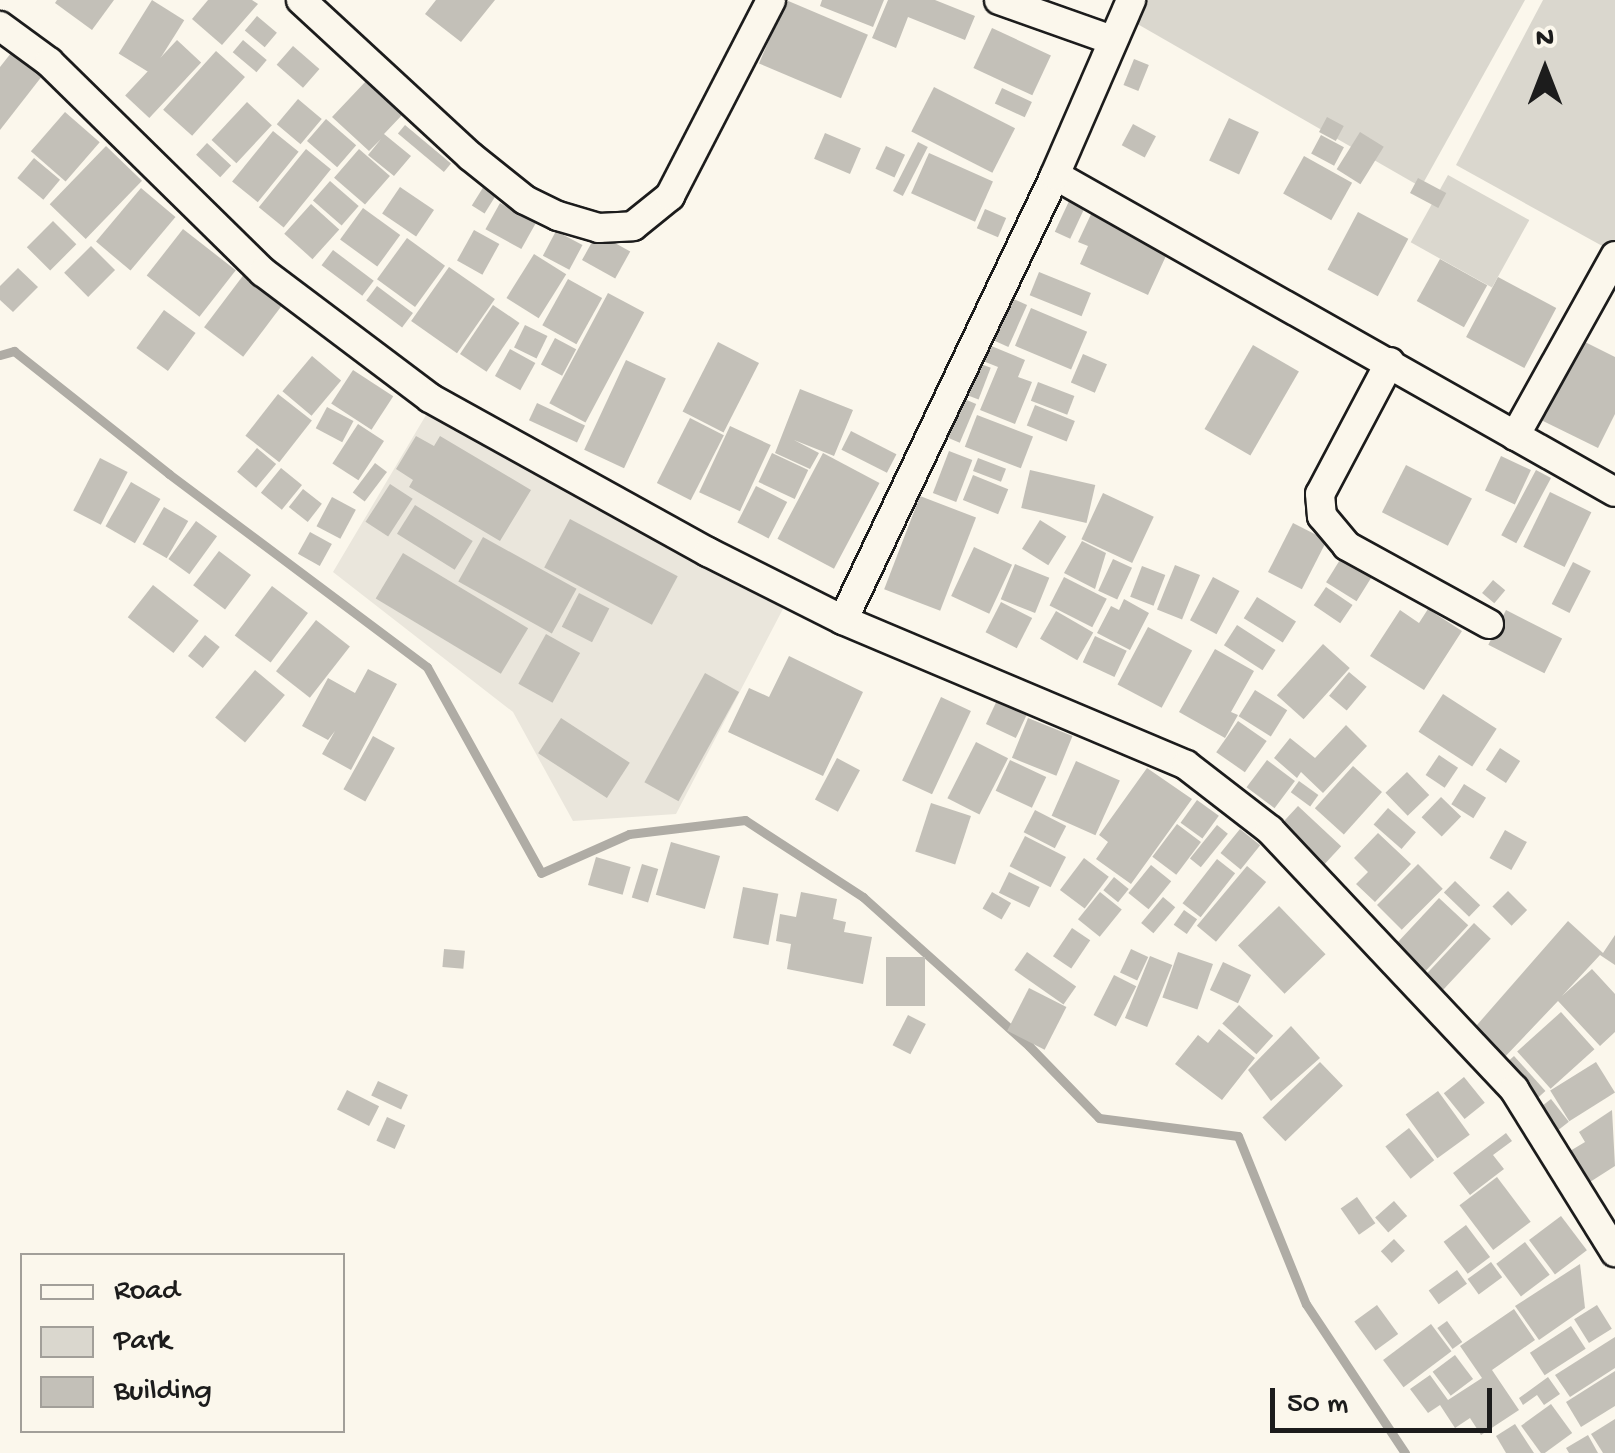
<!DOCTYPE html>
<html>
<head>
<meta charset="utf-8">
<style>
	body { margin:0 }
	#map { position:relative; width:1615px; height:1453px; overflow:hidden; background:#fbf7ec; font-family:"Gochi Hand",sans-serif }
	div>[style] { position:absolute }
	.built>* { inset:0; background:#eae6dc }
	.green>* { inset:0; background:#dad7ce; transform-origin:0 0 }
	.stream>* { height:9px; margin:-4.5px; padding:0 4.5px; transform-origin:4.5px; border-radius:4.5px; background:#afaca5 }
	.building>* { inset:0; background:#c3c0b8; transform-origin:0 0 }
	.roads { filter:drop-shadow(2px 0 #1c1c1c) drop-shadow(-2px 0 #1c1c1c) drop-shadow(0 2px #1c1c1c) drop-shadow(0 -2px #1c1c1c) }
	.minor>* { height:28px; margin:-14px; padding:0 14px; transform-origin:14px; border-radius:14px; background:#fbf7ec }
	span { translate:-50% -50%; white-space:nowrap; text-align:center; line-height:1.15; -webkit-text-stroke:8px #fbf7ec; paint-order:stroke }
	.legend { position:absolute; left:20px; top:1253px; width:325px; height:180px; box-sizing:border-box; background:#fbf7ec; border:2px solid #a29f99; margin:0; padding:12px 18px; list-style:none; font-size:30px; color:#1c1c1c }
	.legend li { display:flex; align-items:center; gap:20px; height:50px }
	.legend b { width:50px; border:2px solid #a29f99 }
	.north { position:absolute; left:1495px; top:20px; width:100px; height:100px; -webkit-text-stroke:8px #fbf7ec; paint-order:stroke; rotate:0deg; font-size:28px; font-weight:700; line-height:40px; text-align:center; color:#1c1c1c }
	.north::after { content:''; display:block; margin:auto; width:35px; height:45px; background:#1c1c1c; clip-path:polygon(50% 0,100% 100%,50% 72%,0 100%) }
	.scale { position:absolute; left:1270px; top:1388px; width:222px; height:45px; box-sizing:border-box; border:5px solid #1c1c1c; border-top:0; padding-left:12px; font-size:30px; line-height:35px; white-space:nowrap; color:#1c1c1c; -webkit-text-stroke:8px #fbf7ec; paint-order:stroke }
</style>
</head>
<body>
<div id="map">
	<div class="built">
		<div style="clip-path:polygon(429px 410px,785px 605px,676px 814px,573px 821px,513px 712px,333px 572px)"></div>
	</div>
	<div class="green">
		<div style="clip-path:polygon(1136px 0,1525px 0,1421px 187px,1127px 18px)"></div>
		<div style="clip-path:polygon(1543px 0,1615px 0,1615px 253px,1456px 165px)"></div>
		<div style="left:1448px;top:175px;width:93px;height:77px;rotate:29deg"></div>
	</div>
	<div class="stream">
		<div style="left:0;top:355px;width:15px;rotate:-16deg"></div>
		<div style="left:14px;top:351px;width:198px;rotate:38.4deg"></div>
		<div style="left:169px;top:474px;width:322px;rotate:36.8deg"></div>
		<div style="left:427px;top:667px;width:235px;rotate:61deg"></div>
		<div style="left:541px;top:873px;width:96px;rotate:-23.9deg"></div>
		<div style="left:629px;top:834px;width:117px;rotate:-6.9deg"></div>
		<div style="left:745px;top:820px;width:141px;rotate:33.1deg"></div>
		<div style="left:863px;top:897px;width:223px;rotate:41.9deg"></div>
		<div style="left:1029px;top:1046px;width:100px;rotate:45.8deg"></div>
		<div style="left:1099px;top:1118px;width:140px;rotate:7.4deg"></div>
		<div style="left:1238px;top:1136px;width:181px;rotate:68deg"></div>
		<div style="left:1306px;top:1304px;width:179px;rotate:56.4deg"></div>
	</div>
	<div class="building">
		<div style="clip-path:polygon(57px 0,114px 0,92px 30px,55px 3px)"></div>
		<div style="left:152px;top:0;width:38px;height:63px;rotate:32deg"></div>
		<div style="clip-path:polygon(208px 0,252px 0,258px 4px,222px 45px,192px 19px)"></div>
		<div style="clip-path:polygon(436px 0,495px 0,461px 42px,425px 14px)"></div>
		<div style="left:786px;top:0;width:89px;height:69px;rotate:23deg"></div>
		<div style="clip-path:polygon(822px 0,884px 0,873px 27px,820px 6px)"></div>
		<div style="clip-path:polygon(888px 0,935px 0,975px 16px,965px 40px,908px 17px,896px 48px,872px 38px)"></div>
		<div style="left:257px;top:16px;width:26px;height:19px;rotate:40deg"></div>
		<div style="left:992px;top:28px;width:65px;height:44px;rotate:25deg"></div>
		<div style="left:177px;top:40px;width:33px;height:76px;rotate:43deg"></div>
		<div style="left:243px;top:40px;width:31px;height:16px;rotate:40deg"></div>
		<div style="left:293px;top:46px;width:35px;height:25px;rotate:41deg"></div>
		<div style="clip-path:polygon(15px 48px,46px 71px,0 130px,0 67px)"></div>
		<div style="left:216px;top:51px;width:39px;height:79px;rotate:42deg"></div>
		<div style="left:1134px;top:59px;width:16px;height:28px;rotate:22deg"></div>
		<div style="clip-path:polygon(367px 80px,403px 114px,384px 134px,411px 156px,394px 176px,368px 155px,381px 139px,369px 151px,332px 117px)"></div>
		<div style="left:934px;top:87px;width:91px;height:50px;rotate:27deg"></div>
		<div style="left:1002px;top:88px;width:33px;height:17px;rotate:25deg"></div>
		<div style="left:298px;top:99px;width:31px;height:33px;rotate:40deg"></div>
		<div style="left:247px;top:102px;width:34px;height:52px;rotate:43deg"></div>
		<div style="left:65px;top:112px;width:46px;height:52px;rotate:41deg"></div>
		<div style="left:1327px;top:117px;width:19px;height:17px;rotate:28deg"></div>
		<div style="left:1229px;top:118px;width:33px;height:47px;rotate:25deg"></div>
		<div style="left:326px;top:119px;width:40px;height:29px;rotate:41deg"></div>
		<div style="left:1133px;top:124px;width:26px;height:24px;rotate:28deg"></div>
		<div style="left:405px;top:125px;width:60px;height:11px;rotate:40deg"></div>
		<div style="left:273px;top:131px;width:33px;height:65px;rotate:39deg"></div>
		<div style="left:1360px;top:132px;width:28px;height:44px;rotate:32deg"></div>
		<div style="left:825px;top:133px;width:39px;height:28px;rotate:23deg"></div>
		<div style="left:1321px;top:135px;width:26px;height:21px;rotate:28deg"></div>
		<div style="left:918px;top:142px;width:11px;height:55px;rotate:27deg"></div>
		<div style="left:207px;top:143px;width:33px;height:16px;rotate:43deg"></div>
		<div style="left:106px;top:146px;width:50px;height:81px;rotate:44deg"></div>
		<div style="left:886px;top:146px;width:21px;height:25px;rotate:25deg"></div>
		<div style="left:306px;top:149px;width:32px;height:75px;rotate:39deg"></div>
		<div style="left:359px;top:149px;width:41px;height:38px;rotate:41deg"></div>
		<div style="left:929px;top:153px;width:70px;height:44px;rotate:24deg"></div>
		<div style="left:1304px;top:156px;width:55px;height:43px;rotate:29deg"></div>
		<div style="left:34px;top:158px;width:34px;height:26px;rotate:40deg"></div>
		<div style="left:1418px;top:178px;width:32px;height:17px;rotate:28deg"></div>
		<div style="left:330px;top:181px;width:38px;height:26px;rotate:41deg"></div>
		<div style="left:484px;top:186px;width:15px;height:23px;rotate:32deg"></div>
		<div style="left:400px;top:187px;width:41px;height:32px;rotate:34deg"></div>
		<div style="left:141px;top:188px;width:45px;height:70px;rotate:40deg"></div>
		<div style="left:1070px;top:199px;width:17px;height:36px;rotate:25deg"></div>
		<div style="left:500px;top:203px;width:41px;height:30px;rotate:29deg"></div>
		<div style="left:311px;top:204px;width:38px;height:40px;rotate:42deg"></div>
		<div style="left:363px;top:208px;width:46px;height:39px;rotate:36deg"></div>
		<div style="left:985px;top:209px;width:23px;height:21px;rotate:23deg"></div>
		<div style="clip-path:polygon(1093px 210px,1171px 245px,1148px 295px,1080px 264px,1088px 246px,1078px 242px)"></div>
		<div style="left:1358px;top:212px;width:57px;height:65px;rotate:28deg"></div>
		<div style="left:53px;top:221px;width:33px;height:37px;rotate:45deg"></div>
		<div style="left:183px;top:229px;width:67px;height:59px;rotate:38deg"></div>
		<div style="left:474px;top:230px;width:29px;height:35px;rotate:29deg"></div>
		<div style="left:556px;top:231px;width:30px;height:28px;rotate:28deg"></div>
		<div style="left:597px;top:233px;width:38px;height:31px;rotate:29deg"></div>
		<div style="left:407px;top:238px;width:47px;height:51px;rotate:36deg"></div>
		<div style="left:91px;top:246px;width:34px;height:38px;rotate:45deg"></div>
		<div style="left:333px;top:250px;width:51px;height:19px;rotate:37deg"></div>
		<div style="left:534px;top:254px;width:38px;height:52px;rotate:32deg"></div>
		<div style="left:1440px;top:259px;width:54px;height:48px;rotate:29deg"></div>
		<div style="left:449px;top:267px;width:56px;height:66px;rotate:35deg"></div>
		<div style="clip-path:polygon(18px 268px,38px 287px,13px 312px,0 300px,0 286px)"></div>
		<div style="left:1039px;top:272px;width:56px;height:25px;rotate:22deg"></div>
		<div style="left:245px;top:273px;width:49px;height:68px;rotate:37deg"></div>
		<div style="left:1498px;top:277px;width:66px;height:68px;rotate:28deg"></div>
		<div style="left:568px;top:279px;width:39px;height:53px;rotate:29deg"></div>
		<div style="left:377px;top:286px;width:45px;height:18px;rotate:37deg"></div>
		<div style="left:608px;top:293px;width:41px;height:125px;rotate:28deg"></div>
		<div style="left:1007px;top:296px;width:22px;height:46px;rotate:24deg"></div>
		<div style="left:493px;top:305px;width:32px;height:59px;rotate:34deg"></div>
		<div style="left:1031px;top:308px;width:61px;height:41px;rotate:23deg"></div>
		<div style="left:164px;top:310px;width:39px;height:47px;rotate:36deg"></div>
		<div style="left:525px;top:325px;width:25px;height:25px;rotate:26deg"></div>
		<div style="left:555px;top:338px;width:24px;height:30px;rotate:28deg"></div>
		<div style="clip-path:polygon(1581px 340px,1615px 357px,1615px 414px,1598px 448px,1541px 420px)"></div>
		<div style="left:718px;top:342px;width:46px;height:78px;rotate:27deg"></div>
		<div style="clip-path:polygon(984px 343px,1025px 360px,1018px 377px,1032px 382px,1015px 424px,980px 410px,998px 367px,978px 359px)"></div>
		<div style="left:1253px;top:345px;width:53px;height:97px;rotate:30deg"></div>
		<div style="left:510px;top:349px;width:29px;height:31px;rotate:29deg"></div>
		<div style="left:1083px;top:354px;width:26px;height:31px;rotate:23deg"></div>
		<div style="left:312px;top:356px;width:38px;height:46px;rotate:40deg"></div>
		<div style="left:626px;top:360px;width:44px;height:99px;rotate:25deg"></div>
		<div style="left:973px;top:361px;width:19px;height:34px;rotate:21deg"></div>
		<div style="left:353px;top:370px;width:48px;height:40px;rotate:33deg"></div>
		<div style="left:1038px;top:382px;width:39px;height:20px;rotate:21deg"></div>
		<div style="clip-path:polygon(800px 389px,853px 410px,834px 456px,794px 440px,819px 453px,810px 469px,775px 453px)"></div>
		<div style="left:278px;top:394px;width:43px;height:53px;rotate:38deg"></div>
		<div style="left:955px;top:395px;width:23px;height:42px;rotate:23deg"></div>
		<div style="left:537px;top:403px;width:53px;height:19px;rotate:25deg"></div>
		<div style="left:1035px;top:405px;width:43px;height:22px;rotate:22deg"></div>
		<div style="left:327px;top:407px;width:30px;height:24px;rotate:28deg"></div>
		<div style="left:977px;top:415px;width:60px;height:34px;rotate:21deg"></div>
		<div style="left:690px;top:418px;width:38px;height:73px;rotate:27deg"></div>
		<div style="left:358px;top:424px;width:31px;height:47px;rotate:33deg"></div>
		<div style="left:730px;top:426px;width:45px;height:73px;rotate:25deg"></div>
		<div style="left:851px;top:431px;width:51px;height:21px;rotate:27deg"></div>
		<div style="clip-path:polygon(416px 436px,434px 446px,440px 436px,531px 490px,500px 541px,409px 487px,413px 480px,396px 469px)"></div>
		<div style="left:257px;top:448px;width:25px;height:31px;rotate:40deg"></div>
		<div style="left:949px;top:451px;width:25px;height:45px;rotate:21deg"></div>
		<div style="left:772px;top:453px;width:40px;height:32px;rotate:25deg"></div>
		<div style="left:823px;top:453px;width:64px;height:97px;rotate:28deg"></div>
		<div style="left:1501px;top:456px;width:33px;height:38px;rotate:25deg"></div>
		<div style="left:100px;top:458px;width:31px;height:59px;rotate:27deg"></div>
		<div style="left:978px;top:458px;width:30px;height:14px;rotate:21deg"></div>
		<div style="left:375px;top:463px;width:15px;height:37px;rotate:37deg"></div>
		<div style="left:1406px;top:465px;width:74px;height:53px;rotate:27deg"></div>
		<div style="left:281px;top:468px;width:27px;height:32px;rotate:39deg"></div>
		<div style="left:1030px;top:470px;width:67px;height:39px;rotate:13deg"></div>
		<div style="left:1536px;top:470px;width:17px;height:74px;rotate:28deg"></div>
		<div style="left:973px;top:475px;width:38px;height:27px;rotate:22deg"></div>
		<div style="left:131px;top:482px;width:34px;height:51px;rotate:30deg"></div>
		<div style="left:390px;top:484px;width:27px;height:45px;rotate:33deg"></div>
		<div style="left:756px;top:486px;width:35px;height:41px;rotate:27deg"></div>
		<div style="left:303px;top:489px;width:24px;height:23px;rotate:38deg"></div>
		<div style="left:1550px;top:492px;width:46px;height:61px;rotate:26deg"></div>
		<div style="left:1103px;top:493px;width:56px;height:51px;rotate:25deg"></div>
		<div style="left:920px;top:496px;width:60px;height:100px;rotate:21deg"></div>
		<div style="left:332px;top:497px;width:27px;height:33px;rotate:28deg"></div>
		<div style="left:415px;top:505px;width:68px;height:34px;rotate:32deg"></div>
		<div style="left:164px;top:507px;width:28px;height:43px;rotate:30deg"></div>
		<div style="left:570px;top:519px;width:122px;height:55px;rotate:28deg"></div>
		<div style="left:1040px;top:520px;width:31px;height:34px;rotate:32deg"></div>
		<div style="left:196px;top:521px;width:26px;height:47px;rotate:36deg"></div>
		<div style="left:1293px;top:523px;width:38px;height:55px;rotate:27deg"></div>
		<div style="left:310px;top:532px;width:25px;height:25px;rotate:29deg"></div>
		<div style="left:483px;top:537px;width:107px;height:51px;rotate:29deg"></div>
		<div style="clip-path:polygon(1082px 541px,1106px 553px,1095px 589px,1064px 573px)"></div>
		<div style="left:974px;top:547px;width:42px;height:54px;rotate:25deg"></div>
		<div style="left:219px;top:551px;width:40px;height:43px;rotate:37deg"></div>
		<div style="left:403px;top:553px;width:146px;height:53px;rotate:31deg"></div>
		<div style="left:1343px;top:555px;width:36px;height:32px;rotate:32deg"></div>
		<div style="left:1113px;top:559px;width:21px;height:35px;rotate:25deg"></div>
		<div style="left:1573px;top:562px;width:20px;height:47px;rotate:27deg"></div>
		<div style="left:1015px;top:564px;width:37px;height:38px;rotate:22deg"></div>
		<div style="left:1175px;top:565px;width:27px;height:48px;rotate:22deg"></div>
		<div style="left:1142px;top:566px;width:25px;height:33px;rotate:21deg"></div>
		<div style="left:1064px;top:577px;width:48px;height:32px;rotate:27deg"></div>
		<div style="left:1213px;top:577px;width:30px;height:49px;rotate:28deg"></div>
		<div style="left:1493px;top:580px;width:16px;height:17px;rotate:40deg"></div>
		<div style="left:153px;top:585px;width:58px;height:41px;rotate:38deg"></div>
		<div style="left:272px;top:586px;width:45px;height:62px;rotate:37deg"></div>
		<div style="left:1326px;top:587px;width:32px;height:22px;rotate:34deg"></div>
		<div style="left:579px;top:593px;width:34px;height:38px;rotate:27deg"></div>
		<div style="left:1257px;top:597px;width:46px;height:25px;rotate:32deg"></div>
		<div style="clip-path:polygon(1124px 599px,1149px 613px,1130px 650px,1097px 633px,1111px 606px,1119px 610px)"></div>
		<div style="left:1001px;top:602px;width:35px;height:34px;rotate:27deg"></div>
		<div style="clip-path:polygon(1428px 609px,1462px 631px,1424px 690px,1370px 656px,1400px 610px,1419px 623px)"></div>
		<div style="left:1506px;top:610px;width:63px;height:39px;rotate:27deg"></div>
		<div style="left:1056px;top:611px;width:43px;height:32px;rotate:30deg"></div>
		<div style="left:316px;top:620px;width:43px;height:65px;rotate:38deg"></div>
		<div style="left:1237px;top:625px;width:46px;height:24px;rotate:33deg"></div>
		<div style="left:1148px;top:627px;width:50px;height:65px;rotate:28deg"></div>
		<div style="left:546px;top:634px;width:39px;height:57px;rotate:29deg"></div>
		<div style="left:205px;top:635px;width:19px;height:27px;rotate:39deg"></div>
		<div style="left:1095px;top:636px;width:35px;height:29px;rotate:25deg"></div>
		<div style="left:1323px;top:644px;width:36px;height:69px;rotate:42deg"></div>
		<div style="clip-path:polygon(1215px 649px,1254px 671px,1231px 712px,1238px 715px,1225px 738px,1179px 712px)"></div>
		<div style="clip-path:polygon(789px 656px,863px 692px,823px 776px,728px 732px,749px 688px,769px 697px)"></div>
		<div style="clip-path:polygon(368px 669px,397px 684px,351px 770px,322px 754px,335px 731px,328px 740px,302px 726px,328px 678px,355px 693px)"></div>
		<div style="left:255px;top:670px;width:39px;height:62px;rotate:40deg"></div>
		<div style="left:1349px;top:672px;width:23px;height:31px;rotate:40deg"></div>
		<div style="left:705px;top:673px;width:39px;height:125px;rotate:29deg"></div>
		<div style="left:1255px;top:690px;width:38px;height:31px;rotate:32deg"></div>
		<div style="left:1443px;top:694px;width:64px;height:45px;rotate:33deg"></div>
		<div style="left:999px;top:696px;width:33px;height:31px;rotate:25deg"></div>
		<div style="left:941px;top:697px;width:33px;height:92px;rotate:25deg"></div>
		<div style="left:561px;top:718px;width:82px;height:42px;rotate:33deg"></div>
		<div style="left:1028px;top:718px;width:48px;height:43px;rotate:22deg"></div>
		<div style="left:1238px;top:721px;width:35px;height:38px;rotate:35deg"></div>
		<div style="clip-path:polygon(1346px 725px,1367px 746px,1323px 793px,1301px 772px,1297px 778px,1274px 758px,1290px 738px,1315px 758px)"></div>
		<div style="left:373px;top:736px;width:25px;height:61px;rotate:29deg"></div>
		<div style="left:976px;top:742px;width:36px;height:63px;rotate:27deg"></div>
		<div style="left:1500px;top:748px;width:24px;height:26px;rotate:33deg"></div>
		<div style="left:1439px;top:755px;width:23px;height:24px;rotate:34deg"></div>
		<div style="left:837px;top:758px;width:26px;height:47px;rotate:28deg"></div>
		<div style="left:1010px;top:760px;width:40px;height:34px;rotate:25deg"></div>
		<div style="left:1267px;top:760px;width:35px;height:34px;rotate:37deg"></div>
		<div style="left:1076px;top:761px;width:48px;height:60px;rotate:24deg"></div>
		<div style="left:1353px;top:766px;width:39px;height:57px;rotate:42deg"></div>
		<div style="clip-path:polygon(1147px 768px,1192px 799px,1131px 884px,1096px 859px,1108px 842px,1099px 835px)"></div>
		<div style="left:1407px;top:772px;width:32px;height:30px;rotate:46deg"></div>
		<div style="left:1299px;top:781px;width:24px;height:14px;rotate:36deg"></div>
		<div style="left:1464px;top:784px;width:26px;height:24px;rotate:32deg"></div>
		<div style="left:1441px;top:797px;width:28px;height:28px;rotate:44deg"></div>
		<div style="left:1197px;top:800px;width:27px;height:28px;rotate:36deg"></div>
		<div style="left:931px;top:803px;width:42px;height:51px;rotate:18deg"></div>
		<div style="left:1298px;top:806px;width:59px;height:32px;rotate:43deg"></div>
		<div style="left:1388px;top:808px;width:37px;height:22px;rotate:41deg"></div>
		<div style="left:1035px;top:810px;width:35px;height:25px;rotate:27deg"></div>
		<div style="left:1177px;top:824px;width:30px;height:41px;rotate:37deg"></div>
		<div style="left:1217px;top:825px;width:14px;height:43px;rotate:39deg"></div>
		<div style="left:1240px;top:829px;width:26px;height:31px;rotate:39deg"></div>
		<div style="left:1505px;top:830px;width:25px;height:32px;rotate:29deg"></div>
		<div style="clip-path:polygon(1378px 833px,1411px 864px,1375px 902px,1356px 884px,1368px 872px,1354px 858px)"></div>
		<div style="left:1025px;top:836px;width:46px;height:34px;rotate:27deg"></div>
		<div style="left:671px;top:842px;width:51px;height:55px;rotate:16deg"></div>
		<div style="left:596px;top:857px;width:36px;height:29px;rotate:16deg"></div>
		<div style="left:1084px;top:858px;width:31px;height:40px;rotate:37deg"></div>
		<div style="left:1217px;top:859px;width:23px;height:56px;rotate:38deg"></div>
		<div style="left:642px;top:864px;width:17px;height:35px;rotate:17deg"></div>
		<div style="left:1418px;top:864px;width:35px;height:58px;rotate:45deg"></div>
		<div style="left:1151px;top:865px;width:26px;height:36px;rotate:39deg"></div>
		<div style="left:1247px;top:866px;width:25px;height:78px;rotate:40deg"></div>
		<div style="left:1009px;top:872px;width:34px;height:23px;rotate:26deg"></div>
		<div style="left:1114px;top:877px;width:19px;height:17px;rotate:39deg"></div>
		<div style="left:1455px;top:881px;width:35px;height:16px;rotate:44deg"></div>
		<div style="left:743px;top:887px;width:36px;height:52px;rotate:11deg"></div>
		<div style="left:1508px;top:891px;width:27px;height:22px;rotate:45deg"></div>
		<div style="clip-path:polygon(801px 892px,837px 899px,833px 919px,846px 922px,844px 932px,872px 937px,863px 984px,787px 969px,791px 944px,776px 941px,780px 914px,796px 917px)"></div>
		<div style="left:992px;top:892px;width:22px;height:19px;rotate:30deg"></div>
		<div style="left:1100px;top:892px;width:28px;height:35px;rotate:39deg"></div>
		<div style="left:1163px;top:897px;width:16px;height:34px;rotate:40deg"></div>
		<div style="left:1439px;top:898px;width:40px;height:68px;rotate:43deg"></div>
		<div style="left:1279px;top:906px;width:67px;height:57px;rotate:46deg"></div>
		<div style="left:1184px;top:910px;width:16px;height:18px;rotate:35deg"></div>
		<div style="clip-path:polygon(1568px 921px,1603px 953px,1615px 935px,1615px 965px,1600px 955px,1562px 996px,1592px 969px,1615px 994px,1615px 1032px,1600px 1046px,1558px 1001px,1501px 1061px,1470px 1033px)"></div>
		<div style="left:1474px;top:923px;width:23px;height:78px;rotate:43deg"></div>
		<div style="left:1072px;top:928px;width:22px;height:34px;rotate:34deg"></div>
		<div style="left:444px;top:949px;width:21px;height:18px;rotate:5deg"></div>
		<div style="left:1131px;top:949px;width:19px;height:26px;rotate:25deg"></div>
		<div style="left:1027px;top:952px;width:60px;height:22px;rotate:35deg"></div>
		<div style="left:1178px;top:952px;width:37px;height:48px;rotate:19deg"></div>
		<div style="left:1150px;top:956px;width:24px;height:67px;rotate:22deg"></div>
		<div style="left:886px;top:957px;width:39px;height:49px"></div>
		<div style="left:1223px;top:962px;width:31px;height:31px;rotate:25deg"></div>
		<div style="left:1114px;top:975px;width:25px;height:45px;rotate:27deg"></div>
		<div style="left:1029px;top:988px;width:42px;height:48px;rotate:27deg"></div>
		<div style="left:1239px;top:1005px;width:46px;height:25px;rotate:42deg"></div>
		<div style="left:1561px;top:1012px;width:50px;height:59px;rotate:48deg"></div>
		<div style="left:908px;top:1015px;width:20px;height:34px;rotate:27deg"></div>
		<div style="clip-path:polygon(1291px 1026px,1320px 1058px,1271px 1101px,1248px 1070px)"></div>
		<div style="clip-path:polygon(1219px 1029px,1255px 1058px,1222px 1100px,1175px 1064px,1198px 1035px,1208px 1043px)"></div>
		<div style="left:1514px;top:1056px;width:47px;height:16px;rotate:48deg"></div>
		<div style="left:1320px;top:1062px;width:33px;height:80px;rotate:46deg"></div>
		<div style="left:1596px;top:1062px;width:36px;height:54px;rotate:58deg"></div>
		<div style="left:1464px;top:1077px;width:33px;height:26px;rotate:51deg"></div>
		<div style="left:378px;top:1081px;width:33px;height:16px;rotate:25deg"></div>
		<div style="left:347px;top:1090px;width:36px;height:22px;rotate:27deg"></div>
		<div style="left:1438px;top:1091px;width:54px;height:40px;rotate:54deg"></div>
		<div style="left:1551px;top:1099px;width:29px;height:23px;rotate:52deg"></div>
		<div style="clip-path:polygon(1612px 1110px,1615px 1166px,1590px 1182px,1570px 1151px,1585px 1142px,1579px 1132px)"></div>
		<div style="left:387px;top:1117px;width:20px;height:26px;rotate:24deg"></div>
		<div style="left:1409px;top:1128px;width:41px;height:30px;rotate:52deg"></div>
		<div style="clip-path:polygon(1506px 1133px,1512px 1141px,1493px 1155px,1504px 1169px,1470px 1195px,1453px 1173px)"></div>
		<div style="left:1497px;top:1177px;width:56px;height:47px;rotate:53deg"></div>
		<div style="left:1357px;top:1197px;width:32px;height:20px;rotate:55deg"></div>
		<div style="left:1394px;top:1201px;width:20px;height:25px;rotate:49deg"></div>
		<div style="left:1561px;top:1216px;width:43px;height:40px;rotate:53deg"></div>
		<div style="left:1466px;top:1225px;width:40px;height:28px;rotate:53deg"></div>
		<div style="left:1394px;top:1239px;width:16px;height:18px;rotate:47deg"></div>
		<div style="left:1525px;top:1242px;width:41px;height:36px;rotate:53deg"></div>
		<div style="left:1491px;top:1262px;width:19px;height:29px;rotate:54deg"></div>
		<div style="clip-path:polygon(1580px 1264px,1585px 1308px,1539px 1340px,1515px 1306px)"></div>
		<div style="left:1457px;top:1270px;width:17px;height:35px;rotate:54deg"></div>
		<div style="left:1377px;top:1305px;width:36px;height:28px;rotate:54deg"></div>
		<div style="left:1597px;top:1305px;width:28px;height:27px;rotate:58deg"></div>
		<div style="clip-path:polygon(1514px 1309px,1535px 1340px,1492px 1370px,1519px 1410px,1481px 1435px,1470px 1418px,1455px 1428px,1440px 1405px,1428px 1413px,1410px 1389px,1430px 1375px,1448px 1400px,1482px 1378px,1460px 1346px)"></div>
		<div style="left:1447px;top:1321px;width:26px;height:12px;rotate:54deg"></div>
		<div style="left:1431px;top:1324px;width:34px;height:60px;rotate:53deg"></div>
		<div style="left:1571px;top:1326px;width:27px;height:49px;rotate:57deg"></div>
		<div style="clip-path:polygon(1615px 1337px,1615px 1368px,1570px 1397px,1555px 1375px)"></div>
		<div style="left:1455px;top:1355px;width:30px;height:28px;rotate:53deg"></div>
		<div style="clip-path:polygon(1615px 1371px,1615px 1406px,1581px 1427px,1566px 1402px)"></div>
		<div style="clip-path:polygon(1548px 1377px,1560px 1394px,1544px 1405px,1537px 1395px,1523px 1405px,1519px 1398px)"></div>
		<div style="left:1551px;top:1404px;width:36px;height:37px;rotate:54deg"></div>
		<div style="clip-path:polygon(1615px 1419px,1615px 1453px,1603px 1453px,1591px 1434px)"></div>
		<div style="clip-path:polygon(1515px 1424px,1534px 1453px,1506px 1453px,1496px 1436px)"></div>
		<div style="clip-path:polygon(1588px 1435px,1598px 1453px,1569px 1453px,1566px 1448px)"></div>
	</div>
	<div class="roads">
		<div class="minor">
			<div style="left:301px;top:0;width:230px;rotate:42.7deg"></div>
			<div style="left:470px;top:156px;width:70px;rotate:38.7deg"></div>
			<div style="left:525px;top:200px;width:37px;rotate:26deg"></div>
			<div style="left:558px;top:216px;width:43px;rotate:16.3deg"></div>
			<div style="left:599px;top:228px;width:34px;rotate:-3deg"></div>
			<div style="left:633px;top:226px;width:48px;rotate:-39deg"></div>
			<div style="left:670px;top:196px;width:220px;rotate:-62.7deg"></div>
			<div style="left:999px;top:0;width:120px;rotate:19.5deg"></div>
			<div style="left:0;top:26px;width:61px;rotate:36.3deg"></div>
			<div style="left:49px;top:62px;width:300px;rotate:44.5deg"></div>
			<div style="left:263px;top:272px;width:209px;rotate:37deg"></div>
			<div style="left:430px;top:398px;width:318px;rotate:29deg"></div>
			<div style="left:708px;top:552px;width:151px;rotate:26.7deg"></div>
			<div style="left:843px;top:620px;width:372px;rotate:22.9deg"></div>
			<div style="left:1186px;top:765px;width:106px;rotate:37.7deg"></div>
			<div style="left:1270px;top:830px;width:356px;rotate:46.7deg"></div>
			<div style="left:1514px;top:1089px;width:192px;rotate:58.2deg"></div>
			<div style="left:1055px;top:175px;width:643px;rotate:29.51deg"></div>
			<div style="left:1390px;top:362px;width:149px;rotate:117.9deg"></div>
			<div style="left:1320px;top:494px;width:22px;rotate:85deg"></div>
			<div style="left:1322px;top:516px;width:39px;rotate:50deg"></div>
			<div style="left:1347px;top:546px;width:162px;rotate:28.8deg"></div>
			<div style="left:1515px;top:436px;width:206px;rotate:-60.9deg"></div>
			<div style="left:843px;top:620px;width:493px;rotate:-64.5deg"></div>
			<div style="left:1055px;top:175px;width:191px;rotate:-66.5deg"></div>
		</div>
	</div>
	<ul class="legend">
	<li><b style="height:12px;background:#fbf7ec"></b>Road</li>
	<li><b style="height:28px;background:#dad7ce"></b>Park</li>
	<li><b style="height:28px;background:#c3c0b8"></b>Building</li>
	</ul>
	<div class="north">N</div>
	<div class="scale">50 m</div>
</div>
</body>
</html>
